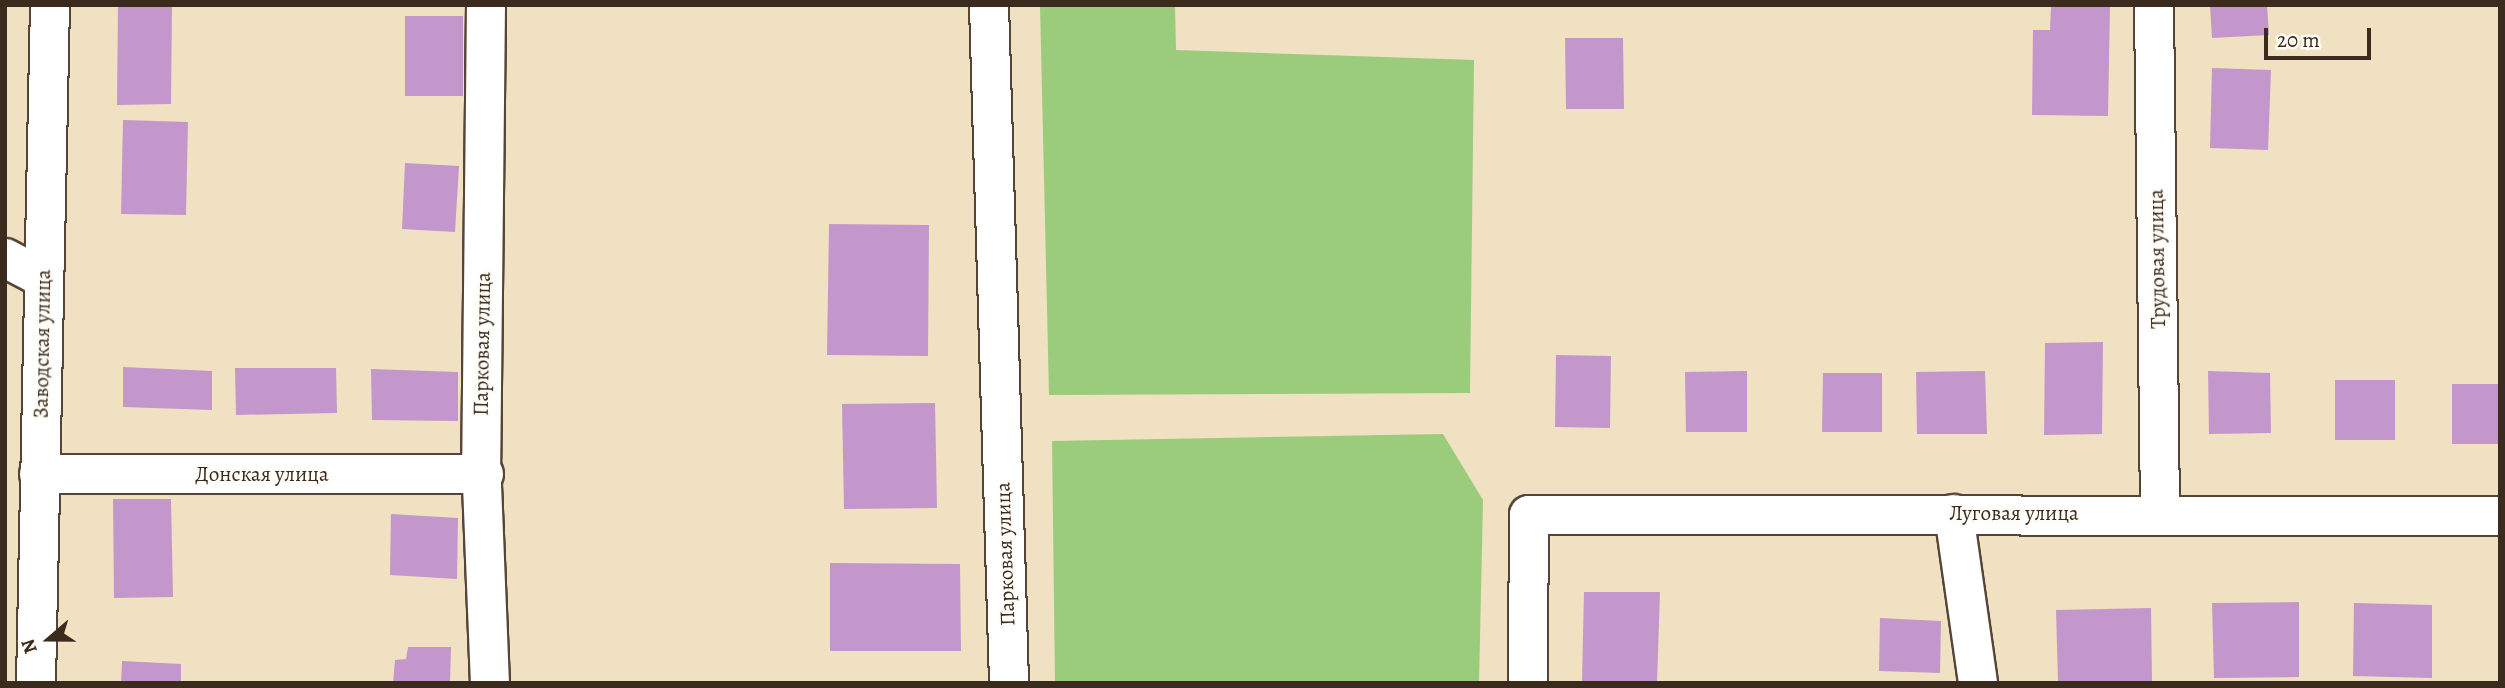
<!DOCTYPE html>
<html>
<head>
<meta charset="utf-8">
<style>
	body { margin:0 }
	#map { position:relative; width:2505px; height:688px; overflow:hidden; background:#f0e1c3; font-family:Alegreya,serif }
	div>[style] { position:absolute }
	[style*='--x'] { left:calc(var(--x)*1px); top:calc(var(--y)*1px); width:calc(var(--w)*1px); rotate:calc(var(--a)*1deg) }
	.green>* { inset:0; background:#9acc7b }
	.building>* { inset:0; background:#c397cb }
	.roads { filter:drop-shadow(2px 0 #564537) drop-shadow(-2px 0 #564537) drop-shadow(0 2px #564537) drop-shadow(0 -2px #564537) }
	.minor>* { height:38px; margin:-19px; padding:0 19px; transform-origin:19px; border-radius:19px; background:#fff }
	span { translate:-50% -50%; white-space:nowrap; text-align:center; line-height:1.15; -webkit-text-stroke:5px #fdfcf7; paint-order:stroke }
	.street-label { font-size:21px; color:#3b2a1e }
	.frame { position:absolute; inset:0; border:7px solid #3b2a1e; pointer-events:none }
	.north { position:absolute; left:14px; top:604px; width:70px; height:70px; -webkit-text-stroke:5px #fdfcf7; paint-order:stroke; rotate:250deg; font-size:19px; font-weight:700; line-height:28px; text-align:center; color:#3b2a1e }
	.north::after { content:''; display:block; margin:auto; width:24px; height:32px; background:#3b2a1e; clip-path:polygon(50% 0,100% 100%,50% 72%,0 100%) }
	.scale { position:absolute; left:2264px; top:28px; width:107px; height:32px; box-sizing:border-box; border:4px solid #3b2a1e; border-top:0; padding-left:9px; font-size:21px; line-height:24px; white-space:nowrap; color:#3b2a1e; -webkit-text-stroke:5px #fdfcf7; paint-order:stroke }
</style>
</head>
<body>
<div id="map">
	<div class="green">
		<div style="clip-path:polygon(1040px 5px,1175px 5px,1176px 50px,1474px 60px,1470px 393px,1049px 395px)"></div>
		<div style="clip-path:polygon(1443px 434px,1483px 500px,1479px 683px,1055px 683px,1052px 441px)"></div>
	</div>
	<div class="building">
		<div style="clip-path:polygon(118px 5px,172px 5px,171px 104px,117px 105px)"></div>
		<div style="clip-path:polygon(2051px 5px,2110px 5px,2108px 116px,2032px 115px,2033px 30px,2050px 30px)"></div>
		<div style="clip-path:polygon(2210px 5px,2267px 5px,2269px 35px,2212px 38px)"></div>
		<div style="clip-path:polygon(405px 16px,463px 16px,463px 96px,405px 96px)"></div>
		<div style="clip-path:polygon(1565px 38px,1623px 38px,1624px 109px,1566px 109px)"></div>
		<div style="clip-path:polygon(2212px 68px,2271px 70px,2268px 150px,2210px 148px)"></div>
		<div style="clip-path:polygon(123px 120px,188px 122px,186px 215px,121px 214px)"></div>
		<div style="clip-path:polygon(405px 163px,459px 166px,455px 232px,402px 229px)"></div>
		<div style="clip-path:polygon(829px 224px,929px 225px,928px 356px,827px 355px)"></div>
		<div style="clip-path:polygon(2103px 342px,2102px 434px,2044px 435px,2045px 343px)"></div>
		<div style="clip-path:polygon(1556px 355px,1611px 356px,1610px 428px,1555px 427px)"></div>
		<div style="clip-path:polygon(123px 367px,212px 371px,212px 410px,123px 407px)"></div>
		<div style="clip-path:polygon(235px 368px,336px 368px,337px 413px,236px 415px)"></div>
		<div style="clip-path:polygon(371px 369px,458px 372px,458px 421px,372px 420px)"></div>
		<div style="clip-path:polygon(1747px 371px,1747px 432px,1686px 432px,1685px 372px)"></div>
		<div style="clip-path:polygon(1985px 371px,1987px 434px,1917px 434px,1916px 372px)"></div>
		<div style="clip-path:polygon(2208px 371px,2270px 373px,2271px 433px,2209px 434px)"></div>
		<div style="clip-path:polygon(1823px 373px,1882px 373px,1882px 432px,1822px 432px)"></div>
		<div style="clip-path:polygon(2335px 380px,2395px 380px,2395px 440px,2335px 440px)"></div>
		<div style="clip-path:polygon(2452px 384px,2500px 384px,2500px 444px,2452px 444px)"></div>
		<div style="clip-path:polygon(935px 403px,937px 508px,844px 509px,842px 404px)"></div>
		<div style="clip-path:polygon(113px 499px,171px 499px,173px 597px,114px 598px)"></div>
		<div style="clip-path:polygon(391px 514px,458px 518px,457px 579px,390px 575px)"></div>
		<div style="clip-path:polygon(830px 563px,960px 564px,961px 651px,830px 651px)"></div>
		<div style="clip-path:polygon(1584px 592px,1660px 592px,1657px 683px,1582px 682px)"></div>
		<div style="clip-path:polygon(2299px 602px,2299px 677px,2214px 678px,2212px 603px)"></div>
		<div style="clip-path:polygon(2354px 603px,2432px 605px,2432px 678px,2353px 676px)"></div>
		<div style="clip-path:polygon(2151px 608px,2152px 683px,2058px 681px,2056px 610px)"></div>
		<div style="clip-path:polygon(1880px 618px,1941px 621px,1940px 673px,1879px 671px)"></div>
		<div style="clip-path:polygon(408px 647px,451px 647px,450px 683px,393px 683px,395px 660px,406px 659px)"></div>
		<div style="clip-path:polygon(122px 661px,181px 664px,181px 683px,121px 683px)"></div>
	</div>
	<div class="roads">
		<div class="minor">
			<div style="--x:486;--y:5;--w:455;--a:90.6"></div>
			<div style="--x:481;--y:460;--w:223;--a:87.7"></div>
			<div style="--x:989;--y:5;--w:678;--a:88.31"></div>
			<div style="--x:2154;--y:5;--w:508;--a:89.32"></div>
			<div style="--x:5;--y:258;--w:43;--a:27.8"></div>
			<div style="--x:39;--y:474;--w:445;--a:0"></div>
			<div style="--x:1954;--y:514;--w:171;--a:81.9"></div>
			<div style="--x:36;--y:683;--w:678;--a:-88.82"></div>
			<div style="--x:1528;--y:683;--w:168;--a:-89.7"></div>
			<div style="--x:1529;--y:515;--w:971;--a:0.06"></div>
		</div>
	</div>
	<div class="street-label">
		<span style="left:2157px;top:259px;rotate:-91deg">Трудовая улица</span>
		<span style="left:42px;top:344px;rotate:-89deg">Заводская улица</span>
		<span style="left:482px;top:344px;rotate:-89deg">Парковая улица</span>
		<span style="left:262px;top:474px">Донская улица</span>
		<span style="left:2014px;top:513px">Луговая улица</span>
		<span style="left:1005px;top:554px;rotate:-92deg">Парковая улица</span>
	</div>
	<div class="frame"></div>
	<div class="north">N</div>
	<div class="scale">20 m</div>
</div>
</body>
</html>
